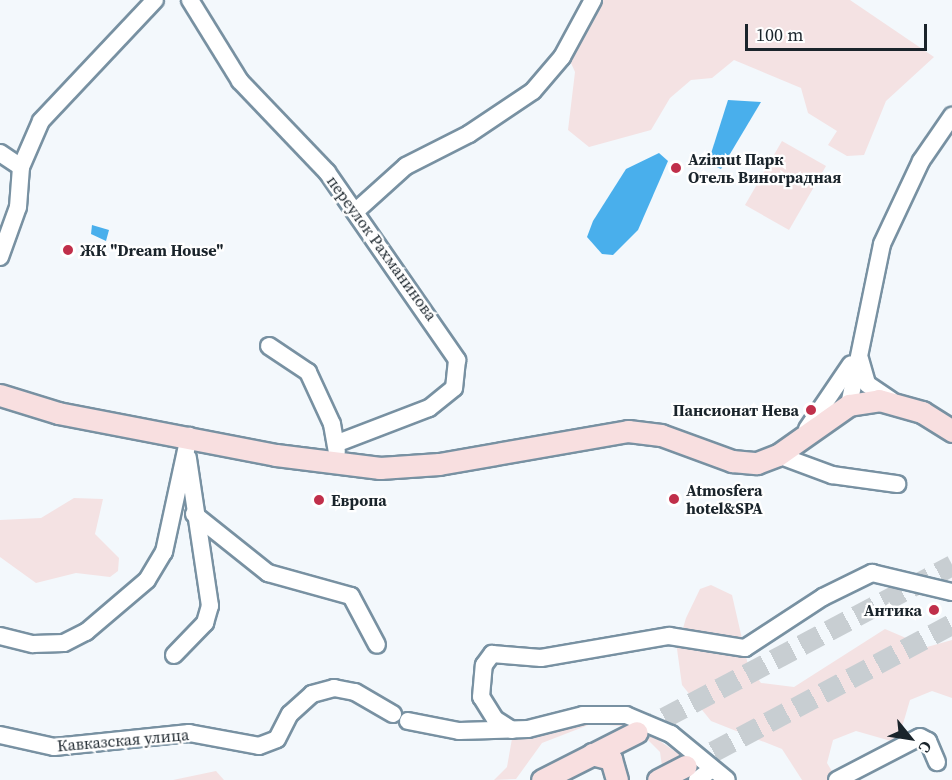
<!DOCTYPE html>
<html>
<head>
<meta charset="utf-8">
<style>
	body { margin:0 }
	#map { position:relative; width:952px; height:780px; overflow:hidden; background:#f3f8fc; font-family:"Source Serif 4",serif }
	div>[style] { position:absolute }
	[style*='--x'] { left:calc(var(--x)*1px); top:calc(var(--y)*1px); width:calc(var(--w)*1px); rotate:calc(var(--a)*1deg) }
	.green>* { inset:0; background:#f4e2e3 }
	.water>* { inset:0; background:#49afec }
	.major-tunnel>* { height:21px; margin-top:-10.5px; transform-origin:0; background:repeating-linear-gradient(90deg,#c8ced2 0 21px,transparent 0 31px) }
	.roads { filter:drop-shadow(2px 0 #7891a2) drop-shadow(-2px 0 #7891a2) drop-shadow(0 2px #7891a2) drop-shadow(0 -2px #7891a2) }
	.minor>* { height:16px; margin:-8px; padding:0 8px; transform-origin:8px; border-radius:8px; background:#fff }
	.major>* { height:21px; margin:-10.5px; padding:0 10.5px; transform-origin:10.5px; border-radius:10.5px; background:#f8dfe0 }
	.dots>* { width:16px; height:16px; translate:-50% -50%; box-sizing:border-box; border:3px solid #fff; border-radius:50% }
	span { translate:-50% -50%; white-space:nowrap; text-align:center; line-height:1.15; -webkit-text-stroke:4.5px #fff; paint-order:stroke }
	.poi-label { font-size:16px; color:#1a242b; font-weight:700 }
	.left { translate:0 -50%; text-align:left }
	.right { translate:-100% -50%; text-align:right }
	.street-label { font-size:16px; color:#1a242b }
	.north { position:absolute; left:880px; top:708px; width:60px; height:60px; -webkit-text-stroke:4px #fff; paint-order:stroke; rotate:120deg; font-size:16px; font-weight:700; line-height:24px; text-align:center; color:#1a242b }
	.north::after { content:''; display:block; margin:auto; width:21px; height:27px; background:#1a242b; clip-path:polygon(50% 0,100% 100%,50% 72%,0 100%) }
	.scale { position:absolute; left:745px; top:24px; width:182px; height:27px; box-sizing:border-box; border:3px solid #1a242b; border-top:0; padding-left:8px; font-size:18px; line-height:21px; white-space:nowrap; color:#1a242b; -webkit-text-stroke:4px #fff; paint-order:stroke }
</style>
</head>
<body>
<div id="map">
	<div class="green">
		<div style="clip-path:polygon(596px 0,850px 0,934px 57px,886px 101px,864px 155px,847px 156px,828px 145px,837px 131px,808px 113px,801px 88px,734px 60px,712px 78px,691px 80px,670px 98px,651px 130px,589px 147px,568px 130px,575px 72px,567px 54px)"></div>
		<div style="clip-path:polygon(782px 141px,826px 166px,789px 230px,745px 205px)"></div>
		<div style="clip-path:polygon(74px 498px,103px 499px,95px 534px,119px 558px,118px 571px,110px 577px,76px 573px,36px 583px,0 557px,0 520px,41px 518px)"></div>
		<div style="clip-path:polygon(711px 585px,732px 595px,748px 665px,761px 683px,794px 687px,885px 629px,927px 647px,952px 640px,952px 698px,932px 691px,910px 700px,900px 734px,891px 741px,856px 731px,833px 740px,827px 763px,833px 773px,854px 780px,802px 780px,782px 749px,711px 721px,682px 685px,677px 649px,686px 618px,700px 589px)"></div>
		<div style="clip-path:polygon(592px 721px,638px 726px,699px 768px,684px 780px,664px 780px,660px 752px,644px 736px,622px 726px,591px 724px,542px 743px,516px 779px,494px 780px,507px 767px,513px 733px)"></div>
		<div style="clip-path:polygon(216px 771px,224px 780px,173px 780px)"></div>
	</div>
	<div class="water">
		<div style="clip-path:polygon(728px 100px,761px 102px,721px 169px,708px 163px)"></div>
		<div style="clip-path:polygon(659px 153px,668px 161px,638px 230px,613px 255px,602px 254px,587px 237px,593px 221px,626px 169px)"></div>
		<div style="clip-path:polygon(92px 225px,109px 230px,106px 241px,91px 234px)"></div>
	</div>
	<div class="major-tunnel">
		<div style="--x:637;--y:732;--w:357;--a:-27.9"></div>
		<div style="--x:686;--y:766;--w:302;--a:-28.1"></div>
	</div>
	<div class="roads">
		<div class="minor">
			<div style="--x:190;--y:0;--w:95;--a:58.3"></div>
			<div style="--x:240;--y:81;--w:126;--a:46.3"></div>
			<div style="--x:327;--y:172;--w:229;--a:55.3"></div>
			<div style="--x:457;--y:360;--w:28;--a:96"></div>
			<div style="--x:454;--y:388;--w:32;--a:141"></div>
			<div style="--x:429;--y:408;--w:97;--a:159"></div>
			<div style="--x:0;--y:153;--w:25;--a:34"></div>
			<div style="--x:356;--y:211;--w:67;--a:-42"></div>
			<div style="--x:406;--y:166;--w:71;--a:-26.9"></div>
			<div style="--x:469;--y:134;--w:77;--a:-33.9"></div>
			<div style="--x:533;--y:91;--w:45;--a:-49.5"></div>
			<div style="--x:562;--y:57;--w:65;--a:-61.5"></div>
			<div style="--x:0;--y:257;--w:53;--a:-70.2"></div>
			<div style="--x:18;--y:207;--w:40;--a:-85.7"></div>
			<div style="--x:21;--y:167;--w:50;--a:-66.5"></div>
			<div style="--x:41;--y:121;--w:166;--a:-46.7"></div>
			<div style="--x:269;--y:346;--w:47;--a:33.7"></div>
			<div style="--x:308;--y:372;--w:57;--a:65.2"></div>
			<div style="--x:332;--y:424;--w:28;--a:80"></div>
			<div style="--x:860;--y:359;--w:26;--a:74"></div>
			<div style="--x:867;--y:384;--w:29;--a:34"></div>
			<div style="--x:849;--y:405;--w:164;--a:-78.4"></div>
			<div style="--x:882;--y:244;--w:92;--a:-64.8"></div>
			<div style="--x:921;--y:161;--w:55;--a:-55.4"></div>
			<div style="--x:807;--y:429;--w:78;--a:-55.9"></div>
			<div style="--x:778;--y:455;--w:58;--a:20.3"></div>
			<div style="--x:832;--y:475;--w:66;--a:7.9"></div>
			<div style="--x:194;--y:514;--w:95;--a:38.6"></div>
			<div style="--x:268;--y:573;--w:86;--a:15.5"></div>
			<div style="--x:351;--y:596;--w:55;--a:62"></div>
			<div style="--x:0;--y:636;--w:34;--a:14"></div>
			<div style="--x:33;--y:644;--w:31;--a:-2"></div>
			<div style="--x:64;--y:643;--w:25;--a:-27"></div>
			<div style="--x:86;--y:632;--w:80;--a:-40.4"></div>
			<div style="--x:147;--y:580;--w:33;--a:-59"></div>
			<div style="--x:164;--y:552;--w:119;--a:-77.8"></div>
			<div style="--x:174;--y:655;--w:45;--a:-45.9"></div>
			<div style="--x:205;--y:623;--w:18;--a:-74"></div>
			<div style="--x:210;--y:606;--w:150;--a:-98.5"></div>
			<div style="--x:408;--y:721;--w:52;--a:11.1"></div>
			<div style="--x:459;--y:731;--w:69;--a:-1.7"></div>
			<div style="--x:528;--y:729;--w:57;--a:-14.3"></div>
			<div style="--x:583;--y:715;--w:43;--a:0"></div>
			<div style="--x:626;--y:715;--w:49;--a:22.9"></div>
			<div style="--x:671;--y:734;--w:72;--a:39.4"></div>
			<div style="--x:512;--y:730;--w:20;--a:-147"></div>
			<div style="--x:495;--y:719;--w:26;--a:-122"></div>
			<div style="--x:481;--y:697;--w:32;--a:-85"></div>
			<div style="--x:484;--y:665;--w:14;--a:-54"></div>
			<div style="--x:492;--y:654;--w:49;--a:4.7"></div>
			<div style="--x:541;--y:658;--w:130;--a:-9.8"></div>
			<div style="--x:669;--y:636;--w:77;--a:9"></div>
			<div style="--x:745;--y:648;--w:93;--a:-33.2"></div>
			<div style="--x:823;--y:597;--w:55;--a:-26.1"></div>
			<div style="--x:872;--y:573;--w:82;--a:13.4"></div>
			<div style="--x:0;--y:735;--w:55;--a:12.5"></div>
			<div style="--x:54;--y:747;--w:136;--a:-5.9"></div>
			<div style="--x:189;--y:733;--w:71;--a:10.5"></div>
			<div style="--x:259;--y:746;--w:19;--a:-21"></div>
			<div style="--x:277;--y:739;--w:28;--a:-63"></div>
			<div style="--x:290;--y:714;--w:30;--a:-42"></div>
			<div style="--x:312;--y:694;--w:23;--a:-15"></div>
			<div style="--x:334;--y:688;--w:21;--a:11"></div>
			<div style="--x:355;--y:692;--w:44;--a:30.1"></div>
			<div style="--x:697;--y:780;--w:17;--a:-36"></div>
			<div style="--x:837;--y:780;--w:93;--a:-27.4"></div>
			<div style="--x:920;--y:737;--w:9;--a:27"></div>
			<div style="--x:928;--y:741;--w:23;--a:67"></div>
		</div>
		<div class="major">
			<div style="--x:0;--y:395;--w:61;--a:17.2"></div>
			<div style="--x:58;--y:413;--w:222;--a:10.9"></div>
			<div style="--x:276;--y:455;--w:105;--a:7.1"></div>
			<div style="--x:380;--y:468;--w:59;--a:-3.9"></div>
			<div style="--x:439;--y:464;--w:192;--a:-9.9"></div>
			<div style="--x:628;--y:431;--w:33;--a:7"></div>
			<div style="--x:661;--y:435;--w:76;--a:20.1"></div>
			<div style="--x:732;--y:461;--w:25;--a:5"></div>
			<div style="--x:757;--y:463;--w:22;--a:-21"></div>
			<div style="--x:778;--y:455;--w:87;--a:-35.2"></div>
			<div style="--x:849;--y:405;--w:30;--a:-9"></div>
			<div style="--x:879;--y:400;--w:45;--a:15.6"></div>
			<div style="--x:922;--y:412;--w:36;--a:32"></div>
			<div style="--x:592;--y:754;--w:20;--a:15"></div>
			<div style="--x:611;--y:759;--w:22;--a:74"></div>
			<div style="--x:542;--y:780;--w:106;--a:-26.8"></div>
			<div style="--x:658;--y:780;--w:31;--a:-27"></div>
		</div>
	</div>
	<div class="dots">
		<div style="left:676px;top:168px;background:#c02f4a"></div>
		<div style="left:68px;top:250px;background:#c02f4a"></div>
		<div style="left:811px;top:410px;background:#c02f4a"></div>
		<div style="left:674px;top:499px;background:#c02f4a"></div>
		<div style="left:319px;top:500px;background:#c02f4a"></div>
		<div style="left:934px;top:610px;background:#c02f4a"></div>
	</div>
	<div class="poi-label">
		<span class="left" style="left:688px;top:168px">Azimut Парк<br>Отель Виноградная</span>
		<span class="left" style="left:80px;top:250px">ЖК "Dream House"</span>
		<span class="right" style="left:799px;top:410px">Пансионат Нева</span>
		<span class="left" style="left:686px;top:499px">Atmosfera<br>hotel&amp;SPA</span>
		<span class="left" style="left:331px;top:500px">Европа</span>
		<span class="right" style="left:922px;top:610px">Антика</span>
	</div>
	<div class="street-label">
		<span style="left:382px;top:248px;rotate:54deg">переулок Рахманинова</span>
		<span style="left:123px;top:740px;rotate:-5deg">Кавказская улица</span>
	</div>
	<div class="north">С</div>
	<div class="scale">100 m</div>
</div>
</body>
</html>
